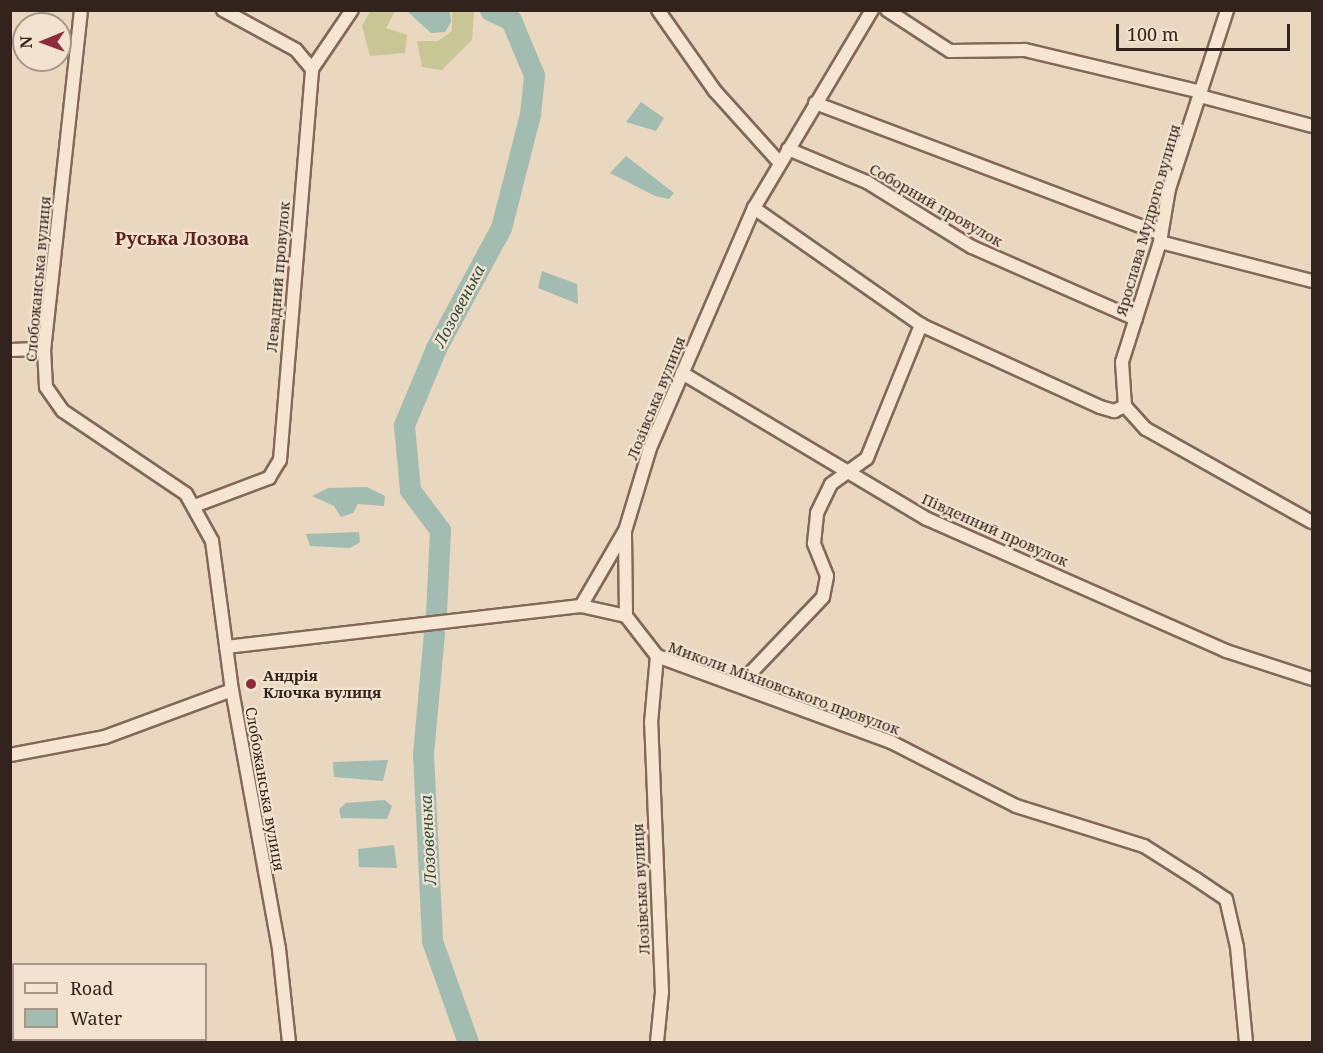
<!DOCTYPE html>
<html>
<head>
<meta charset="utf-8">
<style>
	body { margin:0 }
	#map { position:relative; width:1323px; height:1053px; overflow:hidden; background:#ead7bf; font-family:"Noto Serif",serif }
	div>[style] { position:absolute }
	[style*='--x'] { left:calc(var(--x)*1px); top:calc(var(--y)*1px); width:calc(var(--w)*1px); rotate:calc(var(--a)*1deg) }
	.green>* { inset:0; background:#c7c694 }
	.water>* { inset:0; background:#a2bcb1 }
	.river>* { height:21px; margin:-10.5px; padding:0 10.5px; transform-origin:10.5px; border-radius:10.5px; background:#a2bcb1 }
	.roads { filter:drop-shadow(2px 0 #826859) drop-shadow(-2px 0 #826859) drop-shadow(0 2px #826859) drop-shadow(0 -2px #826859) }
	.street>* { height:12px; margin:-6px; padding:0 6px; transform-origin:6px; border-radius:6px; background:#f6e6d1 }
	.dots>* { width:16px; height:16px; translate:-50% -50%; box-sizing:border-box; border:3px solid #f2e2ce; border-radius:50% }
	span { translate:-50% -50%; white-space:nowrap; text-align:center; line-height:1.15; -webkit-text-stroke:4.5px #f2e2ce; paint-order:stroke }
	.street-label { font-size:15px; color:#32241c }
	.poi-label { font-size:15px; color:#32241c; font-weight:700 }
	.left { translate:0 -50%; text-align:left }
	.water-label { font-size:16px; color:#2c5149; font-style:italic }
	.quarter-label { font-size:18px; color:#5c221f; font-weight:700 }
	.frame { position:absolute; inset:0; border:12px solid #32241c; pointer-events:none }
	.legend { position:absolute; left:12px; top:963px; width:195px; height:78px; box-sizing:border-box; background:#f2e2ce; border:2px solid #a59687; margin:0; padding:8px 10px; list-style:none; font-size:18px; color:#32241c }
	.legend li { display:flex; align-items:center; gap:12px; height:30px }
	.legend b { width:30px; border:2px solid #a59687 }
	.north { position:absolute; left:12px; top:12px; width:60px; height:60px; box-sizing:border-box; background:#f2e2ce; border:2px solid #a59687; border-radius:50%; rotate:269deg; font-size:16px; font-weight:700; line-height:24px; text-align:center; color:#32241c }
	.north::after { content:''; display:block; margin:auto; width:21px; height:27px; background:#8d2d3c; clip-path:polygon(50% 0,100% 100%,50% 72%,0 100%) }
	.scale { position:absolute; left:1116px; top:24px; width:174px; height:27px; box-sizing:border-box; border:3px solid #32241c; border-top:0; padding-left:8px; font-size:18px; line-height:21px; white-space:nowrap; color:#32241c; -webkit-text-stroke:4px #f2e2ce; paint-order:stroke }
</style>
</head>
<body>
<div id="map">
	<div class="green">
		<div style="clip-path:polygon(370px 11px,395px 11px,386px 28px,407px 35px,405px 53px,370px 56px,362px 26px)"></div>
		<div style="clip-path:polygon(452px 11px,474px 11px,472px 40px,442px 70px,422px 67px,417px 41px,438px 41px,452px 31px)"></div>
	</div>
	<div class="water">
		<div style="clip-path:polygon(407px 11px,450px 11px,451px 22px,445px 32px,431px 33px)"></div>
		<div style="clip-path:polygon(641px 102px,664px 118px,656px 131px,626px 122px)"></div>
		<div style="clip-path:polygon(626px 156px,674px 193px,669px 199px,655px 196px,610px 173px)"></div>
		<div style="clip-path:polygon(542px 271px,577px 284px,578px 304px,538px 288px)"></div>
		<div style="clip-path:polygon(367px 487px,385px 496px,384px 506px,358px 504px,353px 513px,341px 517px,334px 506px,312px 496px,328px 488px)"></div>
		<div style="clip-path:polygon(359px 532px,360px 542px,350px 548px,310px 546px,306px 534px)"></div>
		<div style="clip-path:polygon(388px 760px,383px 781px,334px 777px,333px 762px)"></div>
		<div style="clip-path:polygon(385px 800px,392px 806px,387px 819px,341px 818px,339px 809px,346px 803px)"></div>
		<div style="clip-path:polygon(394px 845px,397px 868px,359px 867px,358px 849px)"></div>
	</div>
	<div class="river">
		<div style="--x:436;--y:613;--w:83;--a:-87.2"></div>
		<div style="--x:440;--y:530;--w:50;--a:-126.9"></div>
		<div style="--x:410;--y:490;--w:65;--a:-95.3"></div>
		<div style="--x:404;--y:425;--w:83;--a:-67.4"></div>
		<div style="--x:436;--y:348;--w:136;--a:-61.6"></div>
		<div style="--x:501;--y:228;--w:118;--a:-75.7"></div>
		<div style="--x:530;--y:114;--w:39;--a:-84"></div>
		<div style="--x:534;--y:75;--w:60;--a:-112.7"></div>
		<div style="--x:511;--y:20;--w:23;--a:-155"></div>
		<div style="--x:434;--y:633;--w:121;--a:95.2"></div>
		<div style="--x:423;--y:754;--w:187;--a:87.2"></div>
		<div style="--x:432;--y:941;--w:107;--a:70.4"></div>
	</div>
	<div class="roads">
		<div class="street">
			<div style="--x:81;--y:10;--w:341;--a:96.2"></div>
			<div style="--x:44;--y:349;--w:38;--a:87"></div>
			<div style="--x:46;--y:387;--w:29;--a:55"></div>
			<div style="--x:63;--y:411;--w:148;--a:34"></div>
			<div style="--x:186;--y:494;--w:54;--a:61"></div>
			<div style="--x:212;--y:541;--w:150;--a:82.4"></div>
			<div style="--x:232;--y:690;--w:263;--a:79.7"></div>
			<div style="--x:279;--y:949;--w:94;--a:83.9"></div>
			<div style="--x:223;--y:10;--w:83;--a:28.7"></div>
			<div style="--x:296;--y:50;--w:25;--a:50"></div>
			<div style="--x:658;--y:10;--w:99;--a:54.9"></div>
			<div style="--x:715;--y:91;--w:94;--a:48"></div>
			<div style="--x:887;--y:10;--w:75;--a:33.1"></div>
			<div style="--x:950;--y:51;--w:75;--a:-0.8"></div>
			<div style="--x:1025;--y:50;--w:181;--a:13.4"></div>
			<div style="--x:1200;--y:96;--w:116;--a:15"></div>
			<div style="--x:815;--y:103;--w:370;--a:20.7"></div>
			<div style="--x:788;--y:149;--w:86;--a:22.7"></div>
			<div style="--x:867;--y:182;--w:123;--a:31.8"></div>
			<div style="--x:972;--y:247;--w:179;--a:23.7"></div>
			<div style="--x:754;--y:208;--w:204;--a:35"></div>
			<div style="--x:921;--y:325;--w:197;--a:24.6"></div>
			<div style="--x:1100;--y:407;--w:15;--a:16"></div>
			<div style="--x:1114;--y:411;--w:12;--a:-24"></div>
			<div style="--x:1160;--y:242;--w:157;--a:14.4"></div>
			<div style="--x:10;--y:350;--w:34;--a:-2"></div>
			<div style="--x:682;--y:373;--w:285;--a:30.8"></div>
			<div style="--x:927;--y:519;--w:327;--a:23.8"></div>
			<div style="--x:1226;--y:651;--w:90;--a:18"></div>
			<div style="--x:1125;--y:406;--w:44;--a:-93.9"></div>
			<div style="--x:1122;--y:362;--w:126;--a:-72.4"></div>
			<div style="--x:1160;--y:242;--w:54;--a:-80.4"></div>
			<div style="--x:1169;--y:189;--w:188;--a:-72"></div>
			<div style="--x:1125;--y:406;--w:31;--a:48"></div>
			<div style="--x:1146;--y:429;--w:190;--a:29.3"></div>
			<div style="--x:197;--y:505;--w:77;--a:-20.6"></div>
			<div style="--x:269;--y:478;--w:21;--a:-59"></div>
			<div style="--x:280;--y:460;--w:392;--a:-85.3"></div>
			<div style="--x:312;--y:69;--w:71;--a:-55.9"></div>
			<div style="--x:581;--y:606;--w:86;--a:-59.8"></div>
			<div style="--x:226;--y:647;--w:357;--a:-6.6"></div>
			<div style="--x:581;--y:606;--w:46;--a:12.5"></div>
			<div style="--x:657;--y:656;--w:249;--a:20.2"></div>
			<div style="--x:891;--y:742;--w:140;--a:27.1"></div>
			<div style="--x:1016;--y:806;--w:134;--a:17.4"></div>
			<div style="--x:1144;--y:846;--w:62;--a:32.4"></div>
			<div style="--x:1196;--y:879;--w:36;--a:34"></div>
			<div style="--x:1226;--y:899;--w:49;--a:77.1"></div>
			<div style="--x:1237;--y:947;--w:95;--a:84.6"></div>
			<div style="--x:740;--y:684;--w:120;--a:-46.3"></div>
			<div style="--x:823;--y:597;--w:21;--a:-79"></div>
			<div style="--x:827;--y:576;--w:35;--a:-112"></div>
			<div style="--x:814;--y:543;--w:30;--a:-84"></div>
			<div style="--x:817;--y:513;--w:32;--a:-64"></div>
			<div style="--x:831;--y:484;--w:44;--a:-35.8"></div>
			<div style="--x:867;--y:458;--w:144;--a:-67.9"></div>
			<div style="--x:10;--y:755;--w:97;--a:-10.7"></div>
			<div style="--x:105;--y:737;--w:135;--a:-20.3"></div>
			<div style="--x:657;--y:1042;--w:50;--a:-84.3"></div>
			<div style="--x:662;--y:992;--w:269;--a:-92.3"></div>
			<div style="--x:651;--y:723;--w:67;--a:-84.9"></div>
			<div style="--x:657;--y:656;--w:51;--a:-127.8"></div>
			<div style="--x:626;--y:616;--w:85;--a:-90.7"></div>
			<div style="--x:625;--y:531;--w:87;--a:-73.2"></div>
			<div style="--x:650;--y:448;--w:262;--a:-66.6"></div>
			<div style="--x:754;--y:208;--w:230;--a:-59.2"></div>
		</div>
	</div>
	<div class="dots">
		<div style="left:251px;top:684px;background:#8d2d3c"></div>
	</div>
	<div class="street-label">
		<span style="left:936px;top:205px;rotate:30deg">Соборний провулок</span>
		<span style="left:1148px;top:220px;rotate:-74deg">Ярослава Мудрого вулиця</span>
		<span style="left:278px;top:277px;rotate:-85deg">Левадний провулок</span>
		<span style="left:38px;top:279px;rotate:-85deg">Слобожанська вулиця</span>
		<span style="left:656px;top:398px;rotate:-68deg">Лозівська вулиця</span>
		<span style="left:995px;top:530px;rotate:24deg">Південний провулок</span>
		<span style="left:784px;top:688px;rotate:20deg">Миколи Міхновського провулок</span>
		<span style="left:265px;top:789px;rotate:80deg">Слобожанська вулиця</span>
		<span style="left:641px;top:889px;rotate:-93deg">Лозівська вулиця</span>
	</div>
	<div class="poi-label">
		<span class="left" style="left:263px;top:684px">Андрія<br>Клочка вулиця</span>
	</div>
	<div class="water-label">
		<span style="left:459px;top:306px;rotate:-62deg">Лозовенька</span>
		<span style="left:428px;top:840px;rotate:-93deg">Лозовенька</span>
	</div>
	<div class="quarter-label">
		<span style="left:182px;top:238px">Руська Лозова</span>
	</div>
	<div class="frame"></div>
	<ul class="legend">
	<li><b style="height:8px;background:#f6e6d1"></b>Road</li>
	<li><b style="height:16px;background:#a2bcb1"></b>Water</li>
	</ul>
	<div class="north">N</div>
	<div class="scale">100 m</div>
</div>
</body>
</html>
